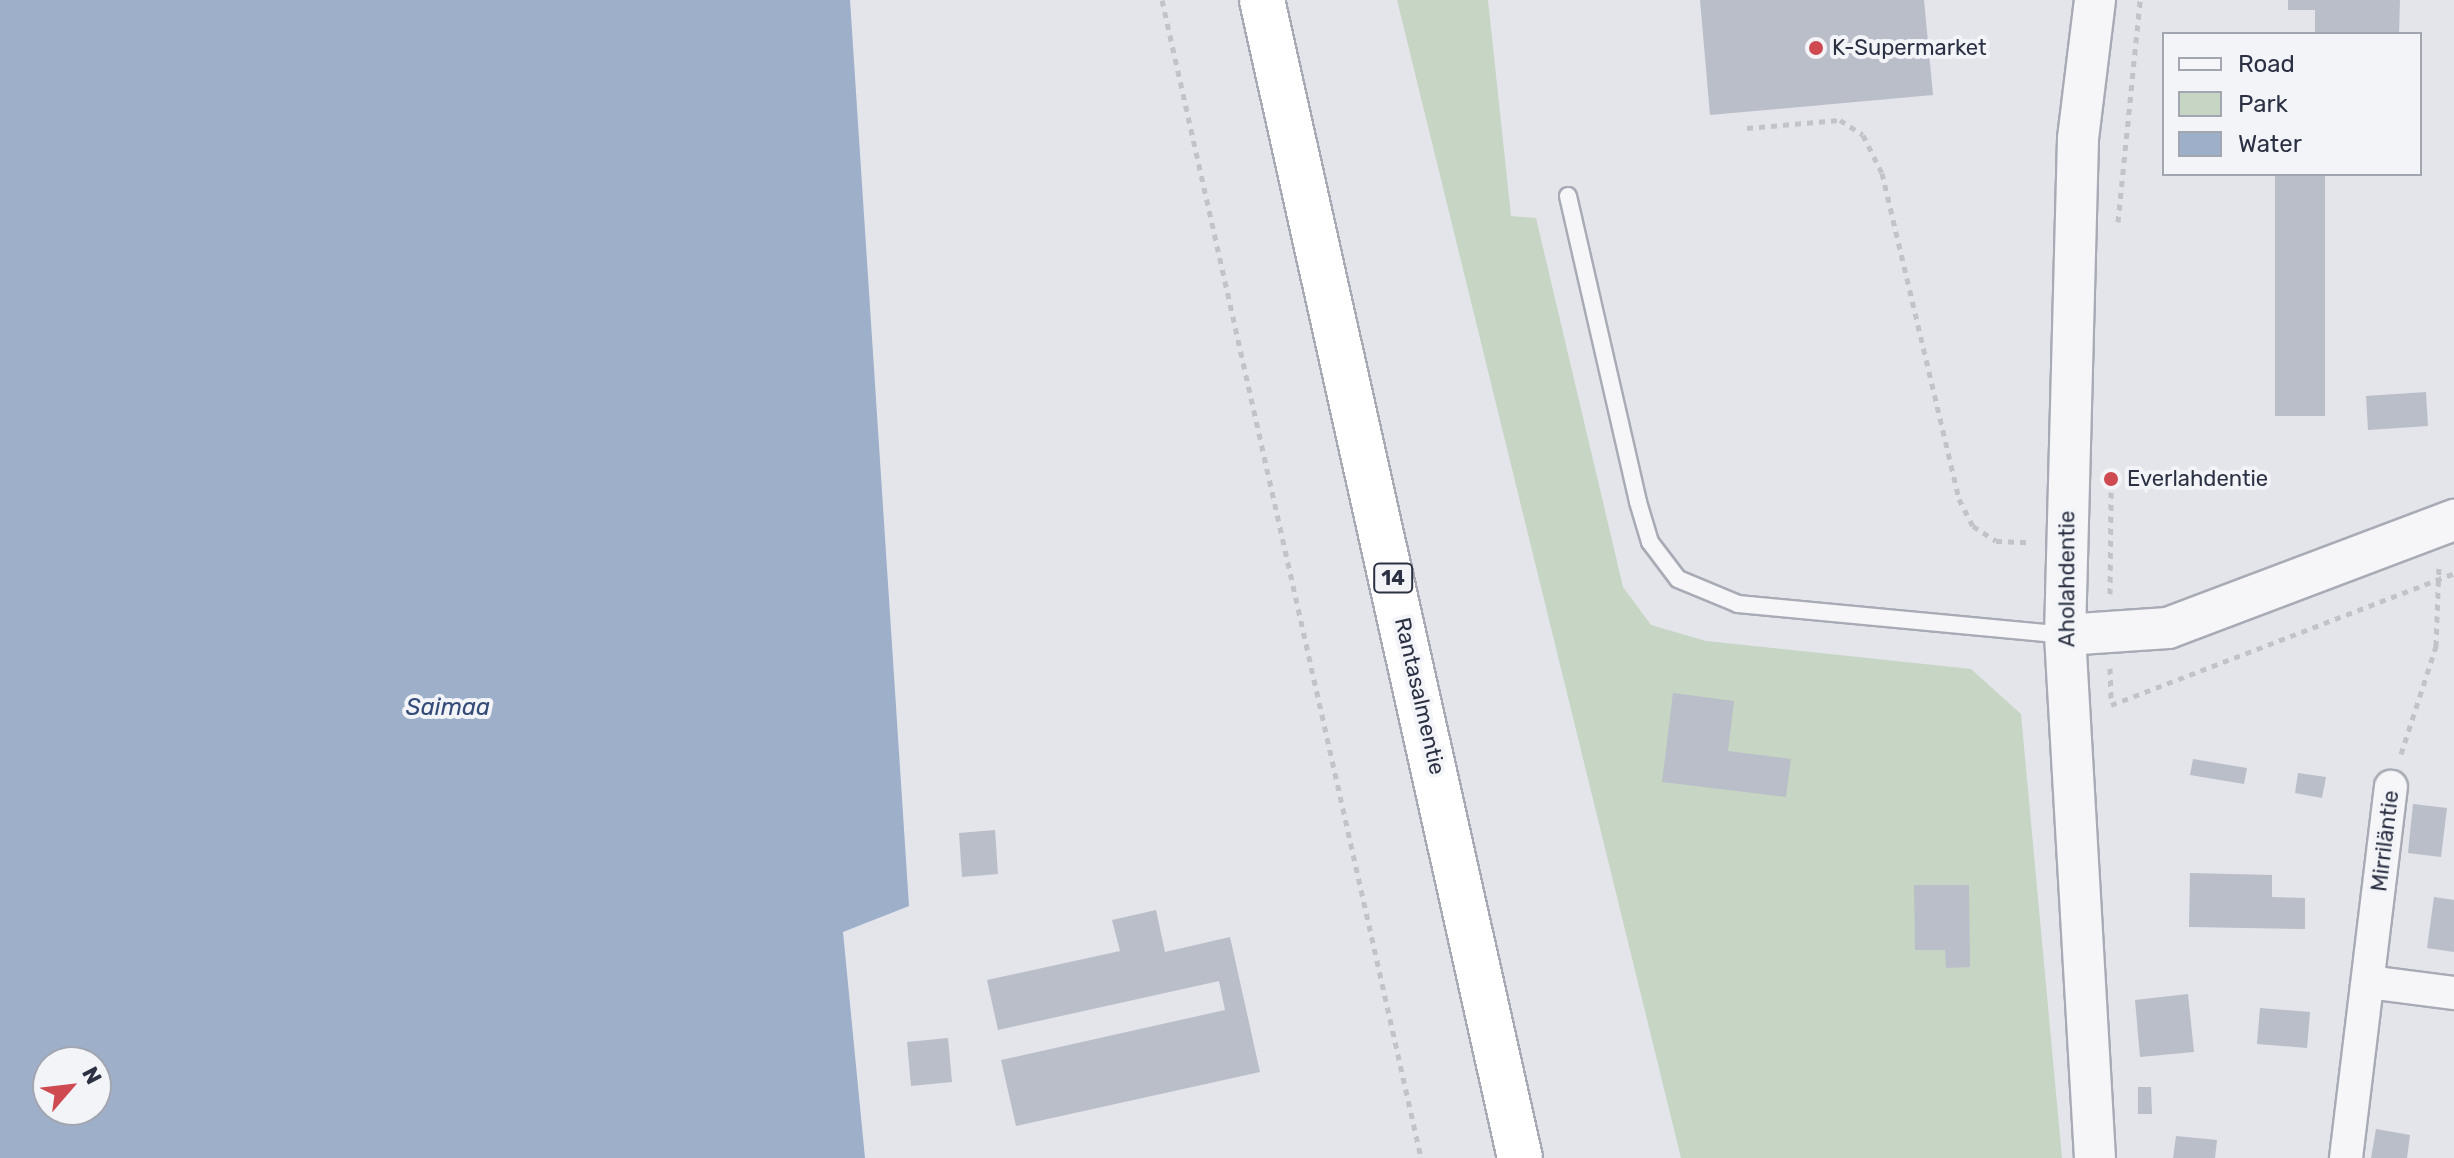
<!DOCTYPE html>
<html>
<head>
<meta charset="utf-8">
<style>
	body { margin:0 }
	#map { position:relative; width:2454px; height:1158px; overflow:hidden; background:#e3e5eb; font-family:Rubik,sans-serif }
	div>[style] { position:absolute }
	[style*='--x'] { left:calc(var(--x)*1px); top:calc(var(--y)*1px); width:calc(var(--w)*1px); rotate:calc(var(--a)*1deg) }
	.green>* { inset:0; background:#c6d5c4 }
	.water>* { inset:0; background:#9eafca }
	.building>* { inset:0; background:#babec8 }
	.path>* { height:5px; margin-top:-2.5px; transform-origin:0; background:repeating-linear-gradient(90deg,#c1c3ca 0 6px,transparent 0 12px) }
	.roads { filter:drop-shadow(2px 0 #a8abb5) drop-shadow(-2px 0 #a8abb5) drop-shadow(0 2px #a8abb5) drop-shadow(0 -2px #a8abb5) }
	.service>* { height:16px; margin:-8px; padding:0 8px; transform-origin:8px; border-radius:8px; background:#f6f6f9 }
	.minor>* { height:32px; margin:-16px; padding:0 16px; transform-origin:16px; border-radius:16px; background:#f6f6f9 }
	.tertiary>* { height:40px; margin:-20px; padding:0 20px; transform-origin:20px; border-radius:20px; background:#f6f6f9 }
	.trunk>* { height:44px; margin:-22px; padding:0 22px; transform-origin:22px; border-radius:22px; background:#fff }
	.dots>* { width:22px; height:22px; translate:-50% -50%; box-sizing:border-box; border:4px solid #f2f4f8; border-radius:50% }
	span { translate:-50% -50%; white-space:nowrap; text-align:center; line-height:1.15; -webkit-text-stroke:8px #f2f4f8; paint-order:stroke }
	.shield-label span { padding:2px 6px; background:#f2f4f8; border:2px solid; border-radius:6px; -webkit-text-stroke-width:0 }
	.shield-label { font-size:20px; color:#2b3143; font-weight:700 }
	.poi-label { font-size:22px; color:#2b3143 }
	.left { translate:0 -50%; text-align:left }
	.street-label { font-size:22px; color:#2b3143 }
	.water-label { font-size:24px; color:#354b77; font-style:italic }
	.legend { position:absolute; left:2162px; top:32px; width:260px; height:144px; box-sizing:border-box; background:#f2f4f8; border:2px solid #a2a6b0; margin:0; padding:10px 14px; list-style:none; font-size:24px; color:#2b3143 }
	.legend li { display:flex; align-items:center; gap:16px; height:40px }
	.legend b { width:40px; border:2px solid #a2a6b0 }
	.north { position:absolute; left:32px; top:1046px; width:80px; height:80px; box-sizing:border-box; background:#f2f4f8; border:2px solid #a2a6b0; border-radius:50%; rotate:62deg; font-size:22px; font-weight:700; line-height:32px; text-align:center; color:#2b3143 }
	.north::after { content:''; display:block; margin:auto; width:28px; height:36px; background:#ce4a50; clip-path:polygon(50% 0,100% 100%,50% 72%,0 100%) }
</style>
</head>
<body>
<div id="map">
	<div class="green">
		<div style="clip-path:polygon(1397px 0,1488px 0,1511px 216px,1536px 218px,1623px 587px,1651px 625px,1706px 641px,1971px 669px,2021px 714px,2062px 1158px,1681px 1158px)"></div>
	</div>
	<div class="water">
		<div style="clip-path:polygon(evenodd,0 0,850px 0,909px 906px,843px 932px,865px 1158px,0 1158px,0 0,48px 1062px,96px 1062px,96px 1110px,48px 1110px,48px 1062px)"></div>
	</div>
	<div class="building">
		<div style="clip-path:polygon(1700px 0,1924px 0,1933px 95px,1710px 115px)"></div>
		<div style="clip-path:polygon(2288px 0,2400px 0,2399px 34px,2315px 34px,2315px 10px,2288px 10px)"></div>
		<div style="clip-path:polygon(2275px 174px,2325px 174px,2325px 416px,2275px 416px)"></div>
		<div style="clip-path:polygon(2426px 392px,2428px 426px,2368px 430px,2366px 396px)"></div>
		<div style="clip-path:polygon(1673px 693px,1734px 701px,1728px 751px,1791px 759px,1786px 797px,1662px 782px)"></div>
		<div style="clip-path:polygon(2193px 759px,2247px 768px,2244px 784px,2190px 775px)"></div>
		<div style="clip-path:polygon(2298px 773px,2326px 777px,2322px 798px,2295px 793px)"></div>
		<div style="clip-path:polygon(2413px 804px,2447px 808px,2441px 857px,2408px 853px)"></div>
		<div style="clip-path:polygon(995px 830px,998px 874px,962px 877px,959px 833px)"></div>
		<div style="clip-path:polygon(2190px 873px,2272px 875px,2272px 897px,2305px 898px,2305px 929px,2189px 927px)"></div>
		<div style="clip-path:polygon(1914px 885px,1969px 885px,1970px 967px,1946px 968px,1945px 950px,1915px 950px)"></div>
		<div style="clip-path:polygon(2434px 897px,2454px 900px,2454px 952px,2427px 948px)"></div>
		<div style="clip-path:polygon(1156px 910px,1165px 952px,1230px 937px,1260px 1072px,1016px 1126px,1001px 1060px,1225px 1010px,1219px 981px,998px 1030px,987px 980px,1120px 951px,1112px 920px)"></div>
		<div style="clip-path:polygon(2188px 994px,2194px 1052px,2140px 1057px,2135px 1000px)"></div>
		<div style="clip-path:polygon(2260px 1008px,2310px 1012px,2307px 1048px,2257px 1044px)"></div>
		<div style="clip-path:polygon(948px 1038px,952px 1082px,911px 1086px,907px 1042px)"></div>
		<div style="clip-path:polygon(2138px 1087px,2151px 1087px,2152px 1114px,2138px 1114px)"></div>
		<div style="clip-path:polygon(2376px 1129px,2410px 1135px,2407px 1158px,2371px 1158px)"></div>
		<div style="clip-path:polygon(2176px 1136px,2217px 1140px,2215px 1158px,2173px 1158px)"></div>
	</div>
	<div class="path">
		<div style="--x:1162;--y:0;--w:1187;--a:77.39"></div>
		<div style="--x:1747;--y:128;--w:93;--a:-4.9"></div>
		<div style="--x:1840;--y:120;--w:27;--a:33"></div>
		<div style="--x:1863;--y:135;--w:42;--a:63.4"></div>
		<div style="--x:1882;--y:173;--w:335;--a:76.7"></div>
		<div style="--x:1959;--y:499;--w:30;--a:63"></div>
		<div style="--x:1973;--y:526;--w:27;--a:33"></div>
		<div style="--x:1996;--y:541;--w:34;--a:2"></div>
		<div style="--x:2118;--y:222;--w:223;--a:-84.3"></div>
		<div style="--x:2110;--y:594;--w:102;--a:-89.4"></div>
		<div style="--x:2110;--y:668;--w:34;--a:88"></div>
		<div style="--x:2111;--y:705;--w:368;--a:-21"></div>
		<div style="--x:2401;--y:754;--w:114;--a:-72"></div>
		<div style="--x:2436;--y:646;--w:80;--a:-87.9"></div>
	</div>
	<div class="roads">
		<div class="service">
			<div style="--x:1568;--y:196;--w:314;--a:77.1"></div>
			<div style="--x:1638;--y:502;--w:42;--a:73.3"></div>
			<div style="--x:1650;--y:542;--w:46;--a:52.9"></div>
			<div style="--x:1678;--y:579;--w:65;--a:22.6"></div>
			<div style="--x:1738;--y:604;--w:327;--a:5.4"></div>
		</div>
		<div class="minor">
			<div style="--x:2368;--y:982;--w:87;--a:7.3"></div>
			<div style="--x:2346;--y:1158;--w:374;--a:-83.1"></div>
		</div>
		<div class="tertiary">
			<div style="--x:2095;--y:0;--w:140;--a:97"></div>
			<div style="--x:2078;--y:139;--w:496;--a:91.5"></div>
			<div style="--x:2065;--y:635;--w:524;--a:86.72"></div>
			<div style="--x:2065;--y:635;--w:103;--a:-3.9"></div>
			<div style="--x:2168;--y:628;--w:306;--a:-20.7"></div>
		</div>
		<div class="trunk">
			<div style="--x:1262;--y:0;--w:1186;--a:77.44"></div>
		</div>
	</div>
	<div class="dots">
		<div style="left:1816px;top:48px;background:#ce4a50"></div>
		<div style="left:2111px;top:479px;background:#ce4a50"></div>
	</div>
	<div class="shield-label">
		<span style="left:1393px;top:578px">14</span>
	</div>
	<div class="poi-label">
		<span class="left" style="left:1832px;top:48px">K-Supermarket</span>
		<span class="left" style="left:2127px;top:479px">Everlahdentie</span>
	</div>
	<div class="street-label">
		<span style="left:2067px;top:579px;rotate:-90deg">Aholahdentie</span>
		<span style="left:1420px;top:696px;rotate:77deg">Rantasalmentie</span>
		<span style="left:2385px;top:841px;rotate:-83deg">Mirriläntie</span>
	</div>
	<div class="water-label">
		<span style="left:448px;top:708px">Saimaa</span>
	</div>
	<ul class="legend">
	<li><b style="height:10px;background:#f6f6f9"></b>Road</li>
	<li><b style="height:22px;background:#c6d5c4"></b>Park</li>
	<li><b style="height:22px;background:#9eafca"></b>Water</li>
	</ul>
	<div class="north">N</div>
</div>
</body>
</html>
